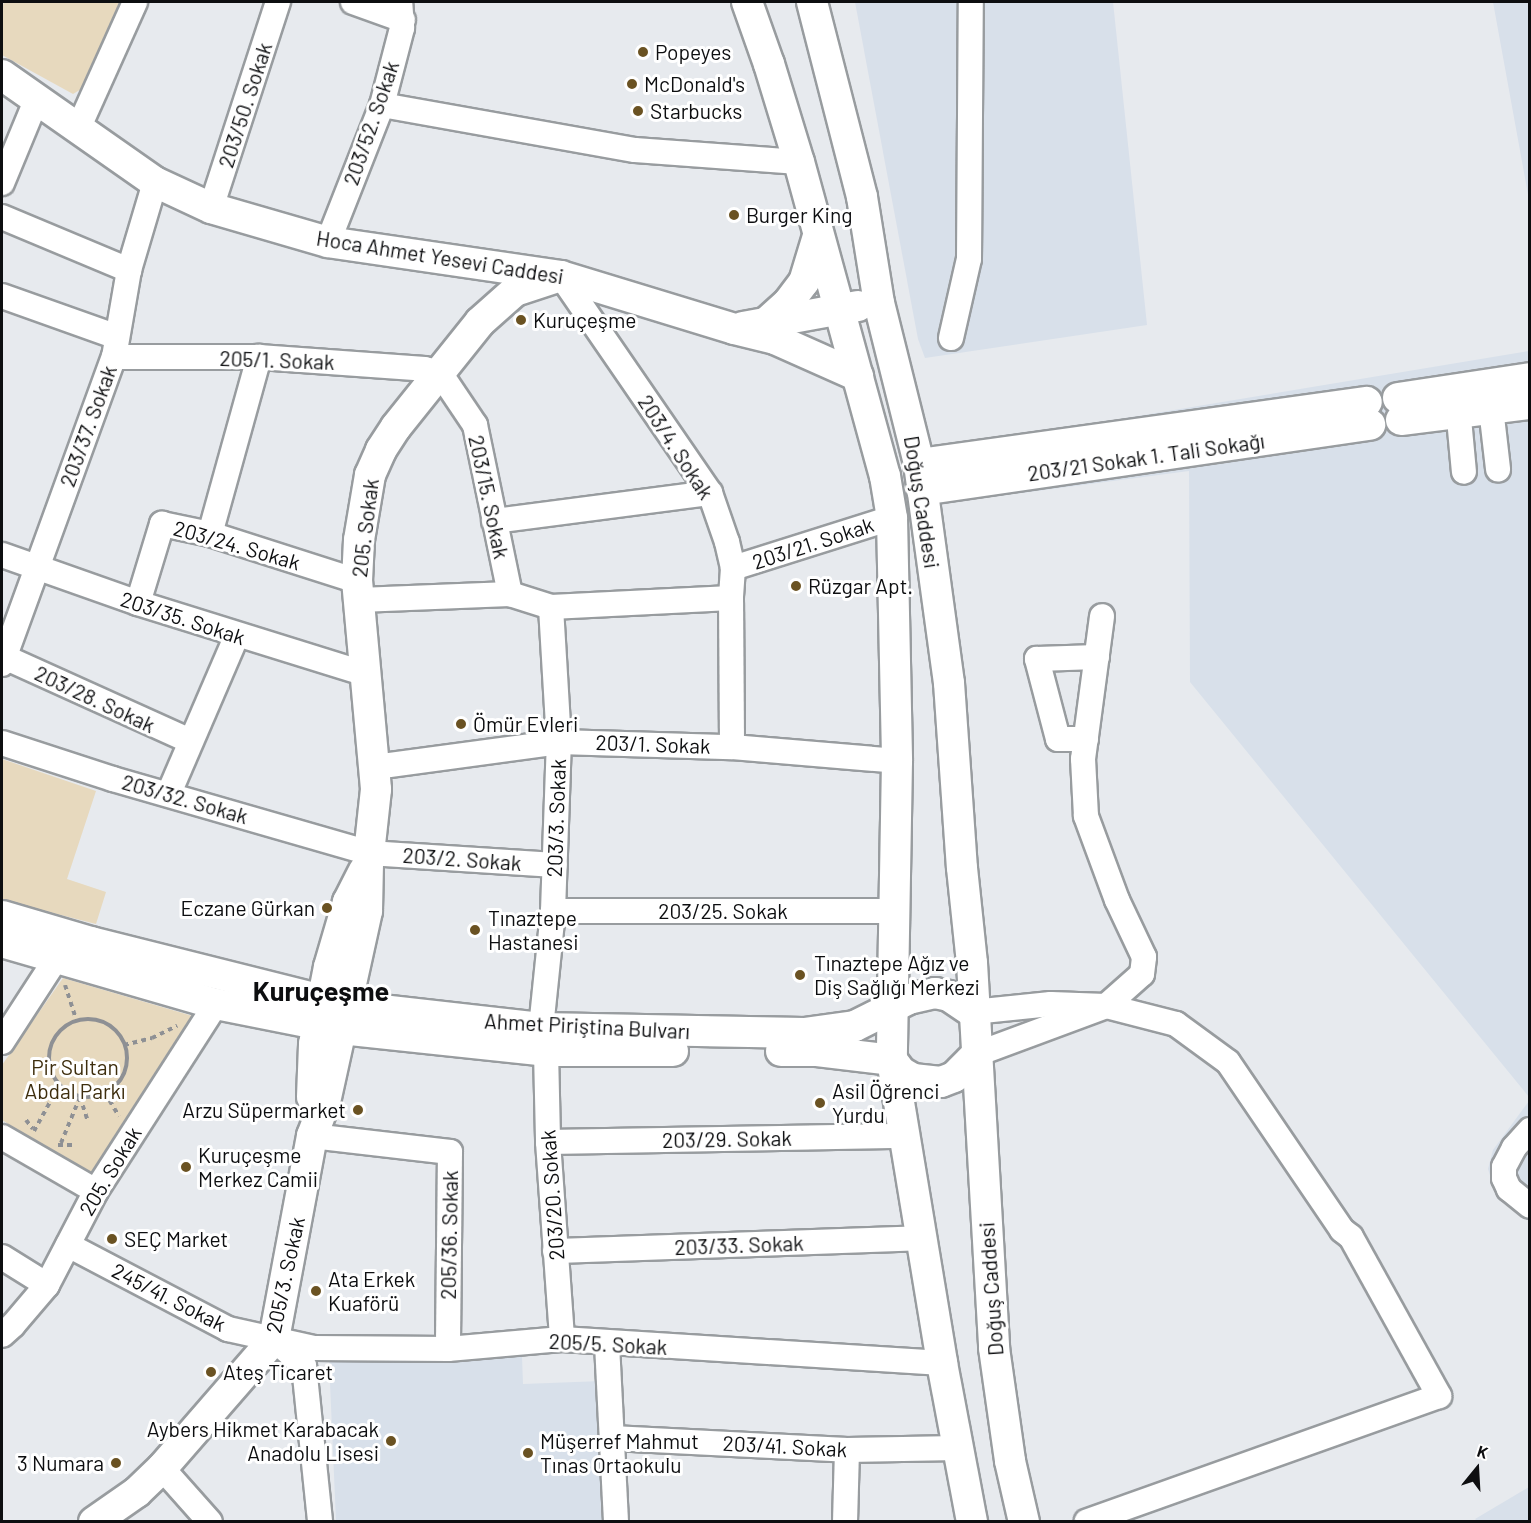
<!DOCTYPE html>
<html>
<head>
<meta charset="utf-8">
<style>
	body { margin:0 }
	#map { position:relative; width:1531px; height:1523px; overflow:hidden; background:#e7eaee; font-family:Barlow,sans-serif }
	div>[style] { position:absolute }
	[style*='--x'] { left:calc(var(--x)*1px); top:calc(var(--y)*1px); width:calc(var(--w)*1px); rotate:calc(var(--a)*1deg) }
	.built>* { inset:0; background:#d8e0ea }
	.green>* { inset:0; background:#e7d9be }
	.path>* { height:4px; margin-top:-2px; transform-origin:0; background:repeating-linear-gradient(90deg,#8e9094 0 4.5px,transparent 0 9px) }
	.path>.ring { margin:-2px; padding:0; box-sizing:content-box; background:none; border:4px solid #8e9094; border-radius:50% }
	.roads { filter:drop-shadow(2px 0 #989c9f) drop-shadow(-2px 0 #989c9f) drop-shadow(0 2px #989c9f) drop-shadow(0 -2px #989c9f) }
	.minor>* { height:24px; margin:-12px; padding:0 12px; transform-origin:12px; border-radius:12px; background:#fff }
	.major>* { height:30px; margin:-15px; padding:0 15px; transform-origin:15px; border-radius:15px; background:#fff }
	.dots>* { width:16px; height:16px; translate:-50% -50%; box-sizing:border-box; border:3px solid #fff; border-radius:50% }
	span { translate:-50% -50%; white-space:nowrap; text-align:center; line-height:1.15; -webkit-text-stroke:6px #fff; paint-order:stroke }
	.poi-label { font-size:21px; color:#0d0e10 }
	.left { translate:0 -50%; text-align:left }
	.right { translate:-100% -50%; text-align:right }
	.street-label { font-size:21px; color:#0d0e10 }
	.park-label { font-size:21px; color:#3e2e0e }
	.district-label { font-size:27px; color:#0d0e10; font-weight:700 }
	.frame { position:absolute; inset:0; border:3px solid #0d0e10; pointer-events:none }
	.north { position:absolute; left:1447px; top:1439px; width:60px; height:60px; -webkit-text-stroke:4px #fff; paint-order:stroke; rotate:18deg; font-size:16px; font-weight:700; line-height:24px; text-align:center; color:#0d0e10 }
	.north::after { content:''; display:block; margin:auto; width:21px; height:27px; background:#0d0e10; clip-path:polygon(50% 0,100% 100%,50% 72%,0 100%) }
</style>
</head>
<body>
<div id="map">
	<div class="built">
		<div style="clip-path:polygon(855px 2px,1113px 2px,1147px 325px,925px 358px,918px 339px)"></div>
		<div style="clip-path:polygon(1493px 2px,1529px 2px,1529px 200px)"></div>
		<div style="clip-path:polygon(1529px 351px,1529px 1097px,1190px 682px,1189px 471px,975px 499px,964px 445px)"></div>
		<div style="clip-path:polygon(1529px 1101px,1529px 1220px,1494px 1188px,1488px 1169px,1493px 1150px)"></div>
		<div style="clip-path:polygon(522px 1357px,523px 1384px,602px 1381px,610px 1521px,336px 1521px,329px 1360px)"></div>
		<div style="clip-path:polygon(1529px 1487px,1529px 1521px,1477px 1521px,1475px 1519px)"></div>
	</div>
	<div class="green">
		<div style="clip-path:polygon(4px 2px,126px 2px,88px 85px,73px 94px,2px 55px,2px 8px)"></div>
		<div style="clip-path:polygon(2px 759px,96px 791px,67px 879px,106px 892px,96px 924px,2px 900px)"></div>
		<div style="clip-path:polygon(63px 978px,196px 1017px,91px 1177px,2px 1120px,2px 1065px)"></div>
	</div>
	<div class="path">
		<div style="--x:65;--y:985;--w:38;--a:72"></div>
		<div class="ring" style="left:49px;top:1019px;width:74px;height:74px"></div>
		<div style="--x:124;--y:1045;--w:29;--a:-14"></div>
		<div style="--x:152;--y:1038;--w:28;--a:-26"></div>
		<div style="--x:105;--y:1093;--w:27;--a:59"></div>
		<div style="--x:43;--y:1094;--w:23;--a:-7"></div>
		<div style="--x:80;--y:1097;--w:23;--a:72"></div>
		<div style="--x:26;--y:1120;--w:11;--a:52"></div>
		<div style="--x:34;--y:1131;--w:43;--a:-61.1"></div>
		<div style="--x:61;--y:1143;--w:50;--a:-67.6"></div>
		<div style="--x:58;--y:1145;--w:18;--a:0"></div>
	</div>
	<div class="roads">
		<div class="minor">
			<div style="--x:353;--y:2;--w:53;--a:19.8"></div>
			<div style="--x:382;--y:105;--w:257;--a:10.1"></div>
			<div style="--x:635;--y:150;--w:164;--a:4.2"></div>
			<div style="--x:78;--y:129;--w:139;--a:-65.8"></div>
			<div style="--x:2;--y:183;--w:89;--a:-67.5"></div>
			<div style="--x:211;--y:208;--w:217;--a:-72"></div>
			<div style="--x:2;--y:217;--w:138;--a:22.7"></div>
			<div style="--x:328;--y:242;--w:147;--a:-68.5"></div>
			<div style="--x:382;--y:105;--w:80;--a:-75.4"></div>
			<div style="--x:402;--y:28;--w:26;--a:-94"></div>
			<div style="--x:561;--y:276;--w:263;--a:55.5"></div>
			<div style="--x:710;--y:493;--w:52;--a:70.9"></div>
			<div style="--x:727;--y:542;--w:27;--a:77"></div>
			<div style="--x:733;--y:568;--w:30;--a:94"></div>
			<div style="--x:731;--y:598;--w:149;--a:89.6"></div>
			<div style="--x:2;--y:296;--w:122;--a:19.6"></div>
			<div style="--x:951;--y:338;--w:81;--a:-77.2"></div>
			<div style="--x:969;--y:259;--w:257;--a:-89.6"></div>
			<div style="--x:114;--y:357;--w:145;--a:0"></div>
			<div style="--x:259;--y:357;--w:166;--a:4.1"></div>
			<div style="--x:425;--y:369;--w:16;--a:15"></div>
			<div style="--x:440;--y:373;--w:63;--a:56.1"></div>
			<div style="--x:475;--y:425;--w:173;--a:78.3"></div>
			<div style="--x:1489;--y:391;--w:79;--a:83.4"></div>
			<div style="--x:1457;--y:397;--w:75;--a:84.7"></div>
			<div style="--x:494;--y:521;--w:218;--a:-7.4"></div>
			<div style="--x:210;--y:534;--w:184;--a:-74.5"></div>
			<div style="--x:2;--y:555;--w:144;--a:19.4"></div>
			<div style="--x:138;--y:603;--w:239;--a:17.3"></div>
			<div style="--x:733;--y:568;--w:167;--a:-17.5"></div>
			<div style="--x:359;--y:600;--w:151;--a:-2.3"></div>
			<div style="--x:510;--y:594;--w:43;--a:17.6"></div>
			<div style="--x:551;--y:607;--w:180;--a:-2.9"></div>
			<div style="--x:138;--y:603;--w:83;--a:-73.1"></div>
			<div style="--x:162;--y:524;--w:49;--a:11.8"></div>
			<div style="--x:210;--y:534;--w:154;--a:17.7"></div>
			<div style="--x:2;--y:656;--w:206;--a:24.3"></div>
			<div style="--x:2;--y:664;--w:327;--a:-70"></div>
			<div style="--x:114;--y:357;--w:88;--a:-80.2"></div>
			<div style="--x:129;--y:270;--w:92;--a:-73.5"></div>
			<div style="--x:1086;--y:739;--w:28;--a:180"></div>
			<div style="--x:1058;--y:739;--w:83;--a:-104.7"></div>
			<div style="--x:1037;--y:659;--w:60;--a:-1.9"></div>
			<div style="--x:2;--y:743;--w:117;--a:18"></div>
			<div style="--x:113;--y:779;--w:266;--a:16.1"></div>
			<div style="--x:369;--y:853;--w:186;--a:3.7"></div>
			<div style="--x:375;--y:767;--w:186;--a:-7.7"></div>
			<div style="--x:559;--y:742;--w:173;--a:1.7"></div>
			<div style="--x:732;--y:747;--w:166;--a:4.8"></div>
			<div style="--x:169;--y:793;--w:172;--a:-66.7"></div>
			<div style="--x:553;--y:911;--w:340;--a:0"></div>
			<div style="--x:973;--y:1012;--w:78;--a:-5.9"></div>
			<div style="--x:1051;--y:1004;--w:55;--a:2.1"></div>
			<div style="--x:1106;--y:1006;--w:72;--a:14.4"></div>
			<div style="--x:1176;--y:1024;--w:64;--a:36.2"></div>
			<div style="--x:1228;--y:1062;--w:203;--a:55.8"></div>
			<div style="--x:1342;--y:1230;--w:11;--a:38"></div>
			<div style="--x:1351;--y:1237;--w:182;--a:61"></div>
			<div style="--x:1439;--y:1396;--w:374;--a:160.4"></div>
			<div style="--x:541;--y:1028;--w:118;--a:-84.1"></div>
			<div style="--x:553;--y:911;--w:169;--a:-88"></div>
			<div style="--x:559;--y:742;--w:135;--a:-93.4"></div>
			<div style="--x:2;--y:1042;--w:99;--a:-57"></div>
			<div style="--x:546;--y:1051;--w:91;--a:88.7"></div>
			<div style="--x:548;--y:1142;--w:197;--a:85.9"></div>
			<div style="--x:977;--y:1054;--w:138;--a:-20.4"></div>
			<div style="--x:1106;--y:1006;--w:48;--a:-41.6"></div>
			<div style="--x:1142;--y:974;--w:17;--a:-83"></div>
			<div style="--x:1144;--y:957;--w:63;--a:-115.3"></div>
			<div style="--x:1117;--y:900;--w:90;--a:-110.3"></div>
			<div style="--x:1086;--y:816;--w:57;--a:-93"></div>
			<div style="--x:1083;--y:759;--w:144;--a:-82.4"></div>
			<div style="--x:1530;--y:1130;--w:24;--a:132"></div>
			<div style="--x:1514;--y:1148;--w:21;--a:118"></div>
			<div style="--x:1504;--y:1167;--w:11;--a:90"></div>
			<div style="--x:1504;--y:1178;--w:12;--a:66"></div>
			<div style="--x:1509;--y:1189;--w:27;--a:39"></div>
			<div style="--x:312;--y:1136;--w:139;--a:6.6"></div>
			<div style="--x:450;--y:1152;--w:197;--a:90.6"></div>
			<div style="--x:2;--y:1137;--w:108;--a:29.9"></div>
			<div style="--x:548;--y:1142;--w:358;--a:-1"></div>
			<div style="--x:68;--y:1245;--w:181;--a:27.7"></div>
			<div style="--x:228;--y:1329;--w:88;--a:12.5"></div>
			<div style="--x:314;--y:1348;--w:134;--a:0.4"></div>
			<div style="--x:448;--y:1349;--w:114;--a:-5"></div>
			<div style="--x:562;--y:1339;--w:381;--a:3.6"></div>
			<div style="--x:555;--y:1251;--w:367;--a:-2"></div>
			<div style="--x:2;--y:1257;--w:53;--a:31.9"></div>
			<div style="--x:2;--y:1335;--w:15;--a:-42"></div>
			<div style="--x:13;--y:1325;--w:52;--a:-49.6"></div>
			<div style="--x:47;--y:1285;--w:106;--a:-62.5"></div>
			<div style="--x:96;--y:1191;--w:222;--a:-57.3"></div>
			<div style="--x:276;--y:1341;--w:38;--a:42"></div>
			<div style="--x:304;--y:1366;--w:157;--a:84.1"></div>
			<div style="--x:607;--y:1344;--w:178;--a:87.1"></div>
			<div style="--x:612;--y:1438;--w:235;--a:2.9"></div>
			<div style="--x:847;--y:1450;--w:111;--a:-1"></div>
			<div style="--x:162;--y:1468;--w:72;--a:48.4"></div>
			<div style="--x:845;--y:1522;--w:72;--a:-88.4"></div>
		</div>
		<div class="major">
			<div style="--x:747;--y:2;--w:66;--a:70.5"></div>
			<div style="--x:769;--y:64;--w:102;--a:73"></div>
			<div style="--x:799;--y:162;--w:326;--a:74.7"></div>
			<div style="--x:885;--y:476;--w:43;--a:80.5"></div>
			<div style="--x:892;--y:518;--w:243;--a:88.8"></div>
			<div style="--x:897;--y:761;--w:299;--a:91"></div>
			<div style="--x:892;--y:1060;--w:307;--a:80.6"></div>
			<div style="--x:942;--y:1363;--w:162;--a:79.3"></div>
			<div style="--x:812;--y:2;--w:201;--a:75.6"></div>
			<div style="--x:862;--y:197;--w:107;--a:80.9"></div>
			<div style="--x:879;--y:303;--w:166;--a:76"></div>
			<div style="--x:919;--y:464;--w:221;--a:82.2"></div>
			<div style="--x:949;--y:683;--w:185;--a:86"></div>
			<div style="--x:962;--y:868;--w:96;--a:84"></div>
			<div style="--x:972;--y:963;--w:386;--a:86.7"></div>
			<div style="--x:994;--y:1348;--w:114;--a:81.9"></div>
			<div style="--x:1010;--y:1461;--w:63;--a:77.1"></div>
			<div style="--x:2;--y:75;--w:187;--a:35"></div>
			<div style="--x:155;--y:182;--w:62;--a:24.9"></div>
			<div style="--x:211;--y:208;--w:122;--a:16.2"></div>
			<div style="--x:328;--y:242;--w:235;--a:8.3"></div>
			<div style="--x:561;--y:276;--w:181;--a:17"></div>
			<div style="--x:734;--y:329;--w:42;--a:13.7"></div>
			<div style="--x:775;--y:339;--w:91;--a:24"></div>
			<div style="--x:767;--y:322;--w:28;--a:-42"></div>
			<div style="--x:788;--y:303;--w:26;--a:-53"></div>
			<div style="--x:804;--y:282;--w:48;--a:-73.1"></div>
			<div style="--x:743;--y:327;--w:117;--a:-10.3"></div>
			<div style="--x:1398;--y:398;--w:134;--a:-8.6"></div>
			<div style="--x:1401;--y:420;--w:130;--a:-7.1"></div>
			<div style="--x:919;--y:464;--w:452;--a:-7.9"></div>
			<div style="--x:922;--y:490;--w:453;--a:-8.3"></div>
			<div style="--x:2;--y:916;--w:93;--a:16.3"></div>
			<div style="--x:91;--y:942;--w:263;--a:14.1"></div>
			<div style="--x:346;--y:1006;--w:196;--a:6.4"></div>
			<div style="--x:541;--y:1028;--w:263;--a:1.1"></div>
			<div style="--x:804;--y:1033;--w:51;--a:-7.8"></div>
			<div style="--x:855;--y:1026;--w:60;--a:-26.6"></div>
			<div style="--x:909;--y:999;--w:27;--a:-13"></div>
			<div style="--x:935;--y:993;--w:14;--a:12"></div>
			<div style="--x:949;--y:996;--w:29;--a:34"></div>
			<div style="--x:2;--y:942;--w:223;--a:16.2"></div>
			<div style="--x:216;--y:1004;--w:127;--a:11.3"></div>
			<div style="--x:341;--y:1029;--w:206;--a:6.1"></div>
			<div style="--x:546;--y:1051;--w:127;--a:0"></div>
			<div style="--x:781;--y:1051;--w:36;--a:0"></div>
			<div style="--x:817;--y:1051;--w:76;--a:6.8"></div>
			<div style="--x:892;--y:1060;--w:15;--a:53"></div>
			<div style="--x:901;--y:1072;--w:14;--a:30"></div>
			<div style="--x:913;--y:1079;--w:28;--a:6"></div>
			<div style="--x:941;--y:1082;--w:14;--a:-21"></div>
			<div style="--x:954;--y:1077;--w:33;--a:-45"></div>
			<div style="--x:312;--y:1097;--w:53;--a:-87.8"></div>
			<div style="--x:314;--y:1044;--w:78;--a:-79"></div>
			<div style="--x:329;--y:967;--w:68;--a:-73.7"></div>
			<div style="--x:348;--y:902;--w:35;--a:-63"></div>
			<div style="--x:94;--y:1522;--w:52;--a:-34.9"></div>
			<div style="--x:137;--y:1492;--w:35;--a:-44"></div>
			<div style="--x:162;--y:1468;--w:171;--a:-49"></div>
			<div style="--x:274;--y:1339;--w:207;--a:-79.4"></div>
			<div style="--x:312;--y:1136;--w:36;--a:-69"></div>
			<div style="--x:325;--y:1102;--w:196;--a:-77.6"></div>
			<div style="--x:367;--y:911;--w:48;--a:-88.8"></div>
			<div style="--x:368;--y:863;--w:74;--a:-83.8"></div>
			<div style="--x:376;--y:789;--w:209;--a:-95.2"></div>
			<div style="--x:357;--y:581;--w:41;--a:-87.2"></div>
			<div style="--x:359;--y:540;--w:66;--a:-80.4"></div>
			<div style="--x:370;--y:475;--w:27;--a:-66"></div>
			<div style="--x:381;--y:450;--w:27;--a:-57"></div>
			<div style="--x:396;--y:427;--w:134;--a:-51.3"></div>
			<div style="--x:480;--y:322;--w:47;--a:-41.5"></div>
			<div style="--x:515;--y:291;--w:48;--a:-18.1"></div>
		</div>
	</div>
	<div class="dots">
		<div style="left:643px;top:52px;background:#6a5222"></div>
		<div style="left:632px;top:84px;background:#6a5222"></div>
		<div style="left:638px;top:111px;background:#6a5222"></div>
		<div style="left:734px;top:215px;background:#6a5222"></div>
		<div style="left:521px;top:320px;background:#6a5222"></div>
		<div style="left:796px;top:586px;background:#6a5222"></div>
		<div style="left:461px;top:724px;background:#6a5222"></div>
		<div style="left:327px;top:908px;background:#6a5222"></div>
		<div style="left:475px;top:930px;background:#6a5222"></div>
		<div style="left:800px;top:975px;background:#6a5222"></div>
		<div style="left:820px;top:1103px;background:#6a5222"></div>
		<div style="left:358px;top:1110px;background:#6a5222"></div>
		<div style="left:186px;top:1167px;background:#6a5222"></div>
		<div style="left:112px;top:1239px;background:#6a5222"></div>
		<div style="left:316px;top:1291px;background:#6a5222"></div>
		<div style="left:211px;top:1372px;background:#6a5222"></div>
		<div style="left:391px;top:1441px;background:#6a5222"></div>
		<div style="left:528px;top:1453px;background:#6a5222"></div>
		<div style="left:116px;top:1463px;background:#6a5222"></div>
	</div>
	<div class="poi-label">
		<span class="left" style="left:655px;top:52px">Popeyes</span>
		<span class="left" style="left:644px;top:84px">McDonald's</span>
		<span class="left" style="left:650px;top:111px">Starbucks</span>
		<span class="left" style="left:746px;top:215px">Burger King</span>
		<span class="left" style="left:533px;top:320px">Kuruçeşme</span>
		<span class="left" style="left:808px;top:586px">Rüzgar Apt.</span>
		<span class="left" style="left:473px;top:724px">Ömür Evleri</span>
		<span class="right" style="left:315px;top:908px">Eczane Gürkan</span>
		<span class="left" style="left:488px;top:930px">Tınaztepe<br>Hastanesi</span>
		<span class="left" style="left:814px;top:975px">Tınaztepe Ağız ve<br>Diş Sağlığı Merkezi</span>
		<span class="left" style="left:832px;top:1103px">Asil Öğrenci<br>Yurdu</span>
		<span class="right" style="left:346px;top:1110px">Arzu Süpermarket</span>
		<span class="left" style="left:198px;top:1167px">Kuruçeşme<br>Merkez Camii</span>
		<span class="left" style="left:124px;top:1239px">SEÇ Market</span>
		<span class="left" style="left:328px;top:1291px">Ata Erkek<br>Kuaförü</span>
		<span class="left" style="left:223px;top:1372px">Ateş Ticaret</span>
		<span class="right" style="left:379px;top:1441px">Aybers Hikmet Karabacak<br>Anadolu Lisesi</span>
		<span class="left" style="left:540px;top:1453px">Müşerref Mahmut<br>Tınas Ortaokulu</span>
		<span class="right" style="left:104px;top:1463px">3 Numara</span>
	</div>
	<div class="street-label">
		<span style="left:245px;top:105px;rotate:-72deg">203/50. Sokak</span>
		<span style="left:371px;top:123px;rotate:-71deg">203/52. Sokak</span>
		<span style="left:440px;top:257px;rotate:9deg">Hoca Ahmet Yesevi Caddesi</span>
		<span style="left:277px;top:360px;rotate:2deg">205/1. Sokak</span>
		<span style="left:88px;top:426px;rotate:-70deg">203/37. Sokak</span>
		<span style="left:676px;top:447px;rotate:57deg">203/4. Sokak</span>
		<span style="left:1146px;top:457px;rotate:-8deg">203/21 Sokak 1. Tali Sokağı</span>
		<span style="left:489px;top:497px;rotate:78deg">203/15. Sokak</span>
		<span style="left:922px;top:502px;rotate:81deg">Doğuş Caddesi</span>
		<span style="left:365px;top:528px;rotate:-83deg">205. Sokak</span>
		<span style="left:813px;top:543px;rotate:-18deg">203/21. Sokak</span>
		<span style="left:237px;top:545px;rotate:16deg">203/24. Sokak</span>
		<span style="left:183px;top:618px;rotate:18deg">203/35. Sokak</span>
		<span style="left:95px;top:699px;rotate:25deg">203/28. Sokak</span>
		<span style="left:653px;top:744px;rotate:2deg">203/1. Sokak</span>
		<span style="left:185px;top:799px;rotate:16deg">203/32. Sokak</span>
		<span style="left:556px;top:818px;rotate:-88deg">203/3. Sokak</span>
		<span style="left:462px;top:859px;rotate:4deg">203/2. Sokak</span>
		<span style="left:723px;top:911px">203/25. Sokak</span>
		<span style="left:587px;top:1026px;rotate:3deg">Ahmet Piriştina Bulvarı</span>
		<span style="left:727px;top:1139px;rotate:-1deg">203/29. Sokak</span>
		<span style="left:110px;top:1171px;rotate:-59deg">205. Sokak</span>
		<span style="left:552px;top:1195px;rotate:-94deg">203/20. Sokak</span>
		<span style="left:449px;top:1235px;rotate:-89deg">205/36. Sokak</span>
		<span style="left:739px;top:1245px;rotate:-2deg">203/33. Sokak</span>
		<span style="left:285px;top:1275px;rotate:-78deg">205/3. Sokak</span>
		<span style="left:991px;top:1289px;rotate:-94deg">Doğuş Caddesi</span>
		<span style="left:169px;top:1297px;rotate:27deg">245/41. Sokak</span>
		<span style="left:608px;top:1344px;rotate:3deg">205/5. Sokak</span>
		<span style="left:785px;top:1446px;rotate:3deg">203/41. Sokak</span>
	</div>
	<div class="park-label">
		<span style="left:75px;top:1079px">Pir Sultan<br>Abdal Parkı</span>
	</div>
	<div class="district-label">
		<span style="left:321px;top:991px">Kuruçeşme</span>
	</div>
	<div class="frame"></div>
	<div class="north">K</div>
</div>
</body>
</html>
